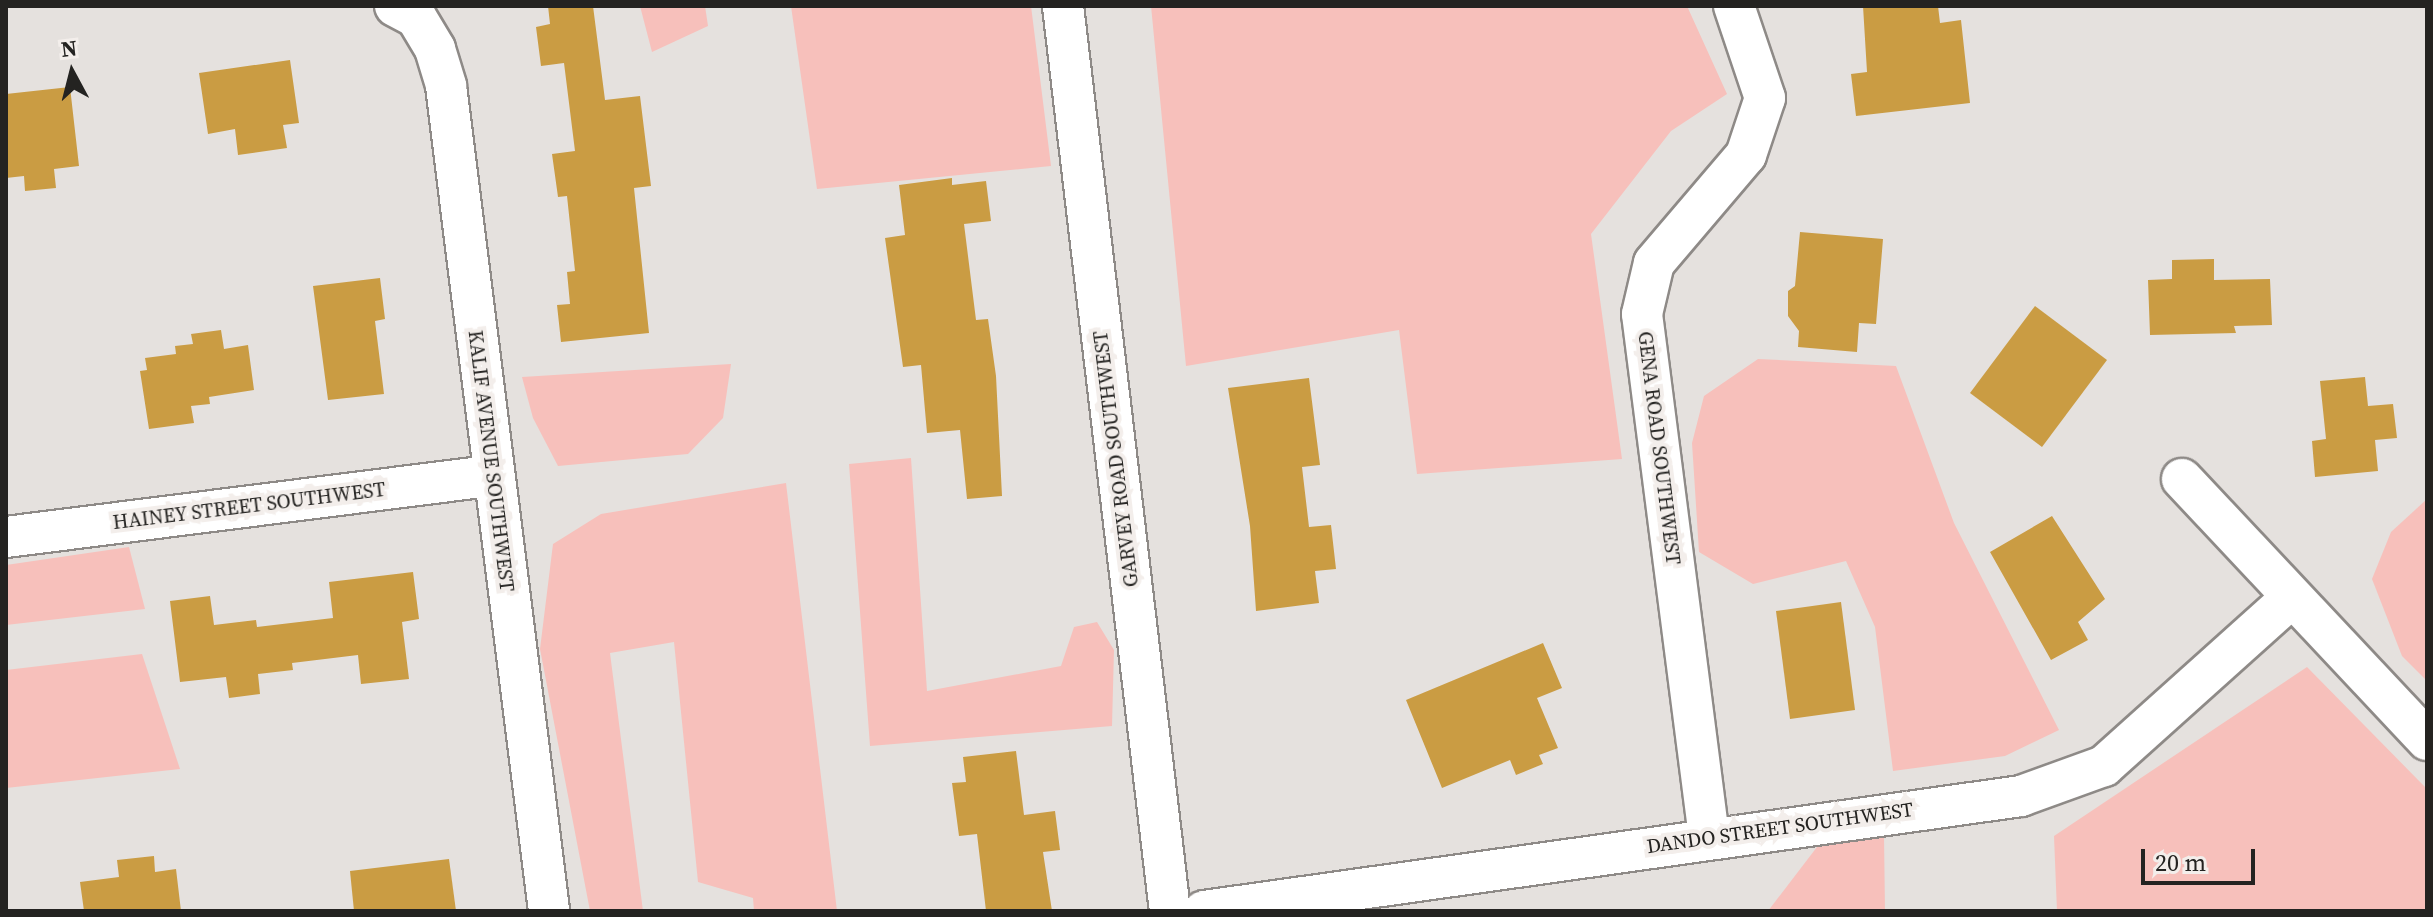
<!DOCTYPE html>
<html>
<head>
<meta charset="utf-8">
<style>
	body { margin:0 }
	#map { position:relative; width:2433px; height:917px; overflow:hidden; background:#e5e1de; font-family:"Source Serif 4",serif }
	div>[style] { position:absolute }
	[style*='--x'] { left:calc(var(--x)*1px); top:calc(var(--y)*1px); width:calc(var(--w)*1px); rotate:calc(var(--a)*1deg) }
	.green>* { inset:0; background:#f7c0bb }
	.building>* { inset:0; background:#ca9c43 }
	.roads { filter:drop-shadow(2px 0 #8e8a87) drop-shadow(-2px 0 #8e8a87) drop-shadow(0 2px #8e8a87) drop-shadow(0 -2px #8e8a87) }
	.minor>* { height:40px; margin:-20px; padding:0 20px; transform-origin:20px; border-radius:20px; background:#fff }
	span { translate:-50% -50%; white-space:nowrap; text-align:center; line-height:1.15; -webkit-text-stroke:8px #f3eeeb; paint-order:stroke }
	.street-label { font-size:20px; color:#242321 }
	.frame { position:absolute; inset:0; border:8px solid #242321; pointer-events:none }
	.north { position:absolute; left:32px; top:32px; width:80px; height:80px; -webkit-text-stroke:6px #f3eeeb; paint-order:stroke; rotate:353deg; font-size:22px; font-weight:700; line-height:32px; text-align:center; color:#242321 }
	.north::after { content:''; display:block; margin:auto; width:28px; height:36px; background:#242321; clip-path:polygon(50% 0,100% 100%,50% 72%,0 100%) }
	.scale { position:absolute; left:2141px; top:849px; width:114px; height:36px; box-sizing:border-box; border:4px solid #242321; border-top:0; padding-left:10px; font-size:24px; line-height:28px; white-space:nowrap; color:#242321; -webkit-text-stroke:6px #f3eeeb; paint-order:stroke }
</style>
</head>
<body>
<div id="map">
	<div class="green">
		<div style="clip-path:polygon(640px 6px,705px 6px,708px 26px,652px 52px)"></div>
		<div style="clip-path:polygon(791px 6px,1031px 6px,1051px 166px,817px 189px)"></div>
		<div style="clip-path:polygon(1151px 6px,1687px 6px,1727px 94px,1671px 131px,1591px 234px,1622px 459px,1417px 474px,1399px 330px,1186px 366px)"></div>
		<div style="clip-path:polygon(1758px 359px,1896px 366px,1954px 523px,2059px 730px,2005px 756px,1893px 771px,1875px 627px,1846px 561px,1753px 584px,1699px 552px,1692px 443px,1704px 396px)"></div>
		<div style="clip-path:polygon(731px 364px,723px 418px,688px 454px,558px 466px,533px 418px,522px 377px)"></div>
		<div style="clip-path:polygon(911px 458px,927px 691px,1061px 666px,1074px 627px,1097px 622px,1114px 650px,1112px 726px,870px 746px,849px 464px)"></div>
		<div style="clip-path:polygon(786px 483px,837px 911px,754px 911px,753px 898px,698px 882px,674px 642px,610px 653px,643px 911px,590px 911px,540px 649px,553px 544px,601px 514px)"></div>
		<div style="clip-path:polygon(2427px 499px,2427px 681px,2402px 656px,2372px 579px,2391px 532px)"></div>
		<div style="clip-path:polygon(129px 547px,145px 609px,6px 625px,6px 565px)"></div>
		<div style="clip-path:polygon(142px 654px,180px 769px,6px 788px,6px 670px)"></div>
		<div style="clip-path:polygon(2307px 667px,2427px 789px,2427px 911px,2057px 911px,2054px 836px)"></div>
		<div style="clip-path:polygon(1884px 837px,1885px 911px,1768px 911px,1817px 847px)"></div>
	</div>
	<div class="building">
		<div style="clip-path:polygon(548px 6px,593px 6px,605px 100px,640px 96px,651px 186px,634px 188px,649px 333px,561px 342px,557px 305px,570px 304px,567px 272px,575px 271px,567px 196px,558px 197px,552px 154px,575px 151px,564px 63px,541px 66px,536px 27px,550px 24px)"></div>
		<div style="clip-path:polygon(1863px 6px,1938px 6px,1940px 23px,1961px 20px,1970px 103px,1856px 116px,1851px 74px,1867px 72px)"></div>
		<div style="clip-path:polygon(290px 60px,299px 123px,283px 125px,287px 148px,238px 155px,235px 129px,208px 134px,199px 73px)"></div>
		<div style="clip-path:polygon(70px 87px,79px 166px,54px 169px,56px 188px,25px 191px,24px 176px,6px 178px,6px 94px)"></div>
		<div style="clip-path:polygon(952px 178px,952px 185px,986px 181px,991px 221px,964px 224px,976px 320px,988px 319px,996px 376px,1002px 496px,967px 499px,960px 430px,927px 433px,921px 365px,903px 367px,885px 238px,905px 235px,899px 185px)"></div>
		<div style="clip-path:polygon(1800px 232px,1883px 239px,1876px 324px,1859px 323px,1857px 352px,1798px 347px,1799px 331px,1788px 316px,1788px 291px,1795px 286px)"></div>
		<div style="clip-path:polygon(2214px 259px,2214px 280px,2270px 279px,2272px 325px,2234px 326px,2236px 333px,2150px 335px,2148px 280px,2172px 279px,2172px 260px)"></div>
		<div style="clip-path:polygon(380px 278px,385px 319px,375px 321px,384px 394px,328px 400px,313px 286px)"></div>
		<div style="clip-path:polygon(2035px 306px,2107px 360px,2042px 447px,1970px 393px)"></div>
		<div style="clip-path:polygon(221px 330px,224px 349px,248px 345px,254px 390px,209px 397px,210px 404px,191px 406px,194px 423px,149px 429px,140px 371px,147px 370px,145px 358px,176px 354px,175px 346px,193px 344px,191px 334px)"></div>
		<div style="clip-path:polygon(2365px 377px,2368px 406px,2393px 404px,2397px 438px,2375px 440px,2378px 471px,2315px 477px,2312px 441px,2326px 439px,2320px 381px)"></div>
		<div style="clip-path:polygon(1309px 378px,1320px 465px,1302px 467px,1309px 527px,1331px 525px,1336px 569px,1315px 571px,1319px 603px,1256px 611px,1250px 526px,1228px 388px)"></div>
		<div style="clip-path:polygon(2052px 516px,2105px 599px,2078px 622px,2088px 640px,2051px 660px,1990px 552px)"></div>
		<div style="clip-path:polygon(413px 572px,419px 619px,402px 622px,409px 679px,361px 684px,358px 655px,292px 663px,293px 670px,258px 674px,260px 694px,229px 698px,226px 677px,180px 682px,170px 601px,210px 596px,214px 625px,256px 620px,257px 627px,333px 618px,329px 582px)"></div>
		<div style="clip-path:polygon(1841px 602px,1855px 710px,1790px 719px,1776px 611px)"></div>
		<div style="clip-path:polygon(1543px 643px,1562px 688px,1537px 698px,1558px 748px,1539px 755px,1543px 764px,1516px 775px,1510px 760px,1442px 788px,1406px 700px)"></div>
		<div style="clip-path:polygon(1016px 751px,1024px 815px,1055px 811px,1060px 850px,1043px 852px,1052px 911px,986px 911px,977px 834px,959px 836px,952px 783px,966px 782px,963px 757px)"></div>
		<div style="clip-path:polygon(154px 856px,155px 872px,176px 869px,181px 911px,84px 911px,80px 882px,119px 877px,117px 860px)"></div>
		<div style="clip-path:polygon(449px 859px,456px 911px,354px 911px,350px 871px)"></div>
	</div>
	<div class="roads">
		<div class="minor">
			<div style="--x:395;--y:6;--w:24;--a:28"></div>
			<div style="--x:416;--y:17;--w:37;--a:59"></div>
			<div style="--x:435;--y:49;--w:39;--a:73"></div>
			<div style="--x:446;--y:86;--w:831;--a:82.88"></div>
			<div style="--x:1063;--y:6;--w:911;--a:83.26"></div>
			<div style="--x:2182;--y:479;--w:358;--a:46.8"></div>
			<div style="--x:6;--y:537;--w:490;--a:-7.2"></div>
			<div style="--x:1709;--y:837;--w:527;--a:-97.3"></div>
			<div style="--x:1642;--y:314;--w:52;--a:-76.8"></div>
			<div style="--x:1654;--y:263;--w:142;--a:-49.6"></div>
			<div style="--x:1746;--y:155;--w:60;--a:-71.6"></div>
			<div style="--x:1765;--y:98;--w:97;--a:-108.6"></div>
			<div style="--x:1204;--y:911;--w:825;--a:-8.01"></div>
			<div style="--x:2021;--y:796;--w:88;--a:-19.9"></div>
			<div style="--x:2104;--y:766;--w:250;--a:-41.9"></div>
		</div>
	</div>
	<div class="street-label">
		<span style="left:1659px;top:448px;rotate:83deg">GENA ROAD SOUTHWEST</span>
		<span style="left:1116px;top:459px;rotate:-97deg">GARVEY ROAD SOUTHWEST</span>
		<span style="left:491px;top:461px;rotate:83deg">KALIF AVENUE SOUTHWEST</span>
		<span style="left:249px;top:506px;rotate:-7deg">HAINEY STREET SOUTHWEST</span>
		<span style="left:1780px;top:828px;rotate:-8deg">DANDO STREET SOUTHWEST</span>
	</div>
	<div class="frame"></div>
	<div class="north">N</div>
	<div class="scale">20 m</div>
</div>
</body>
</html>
